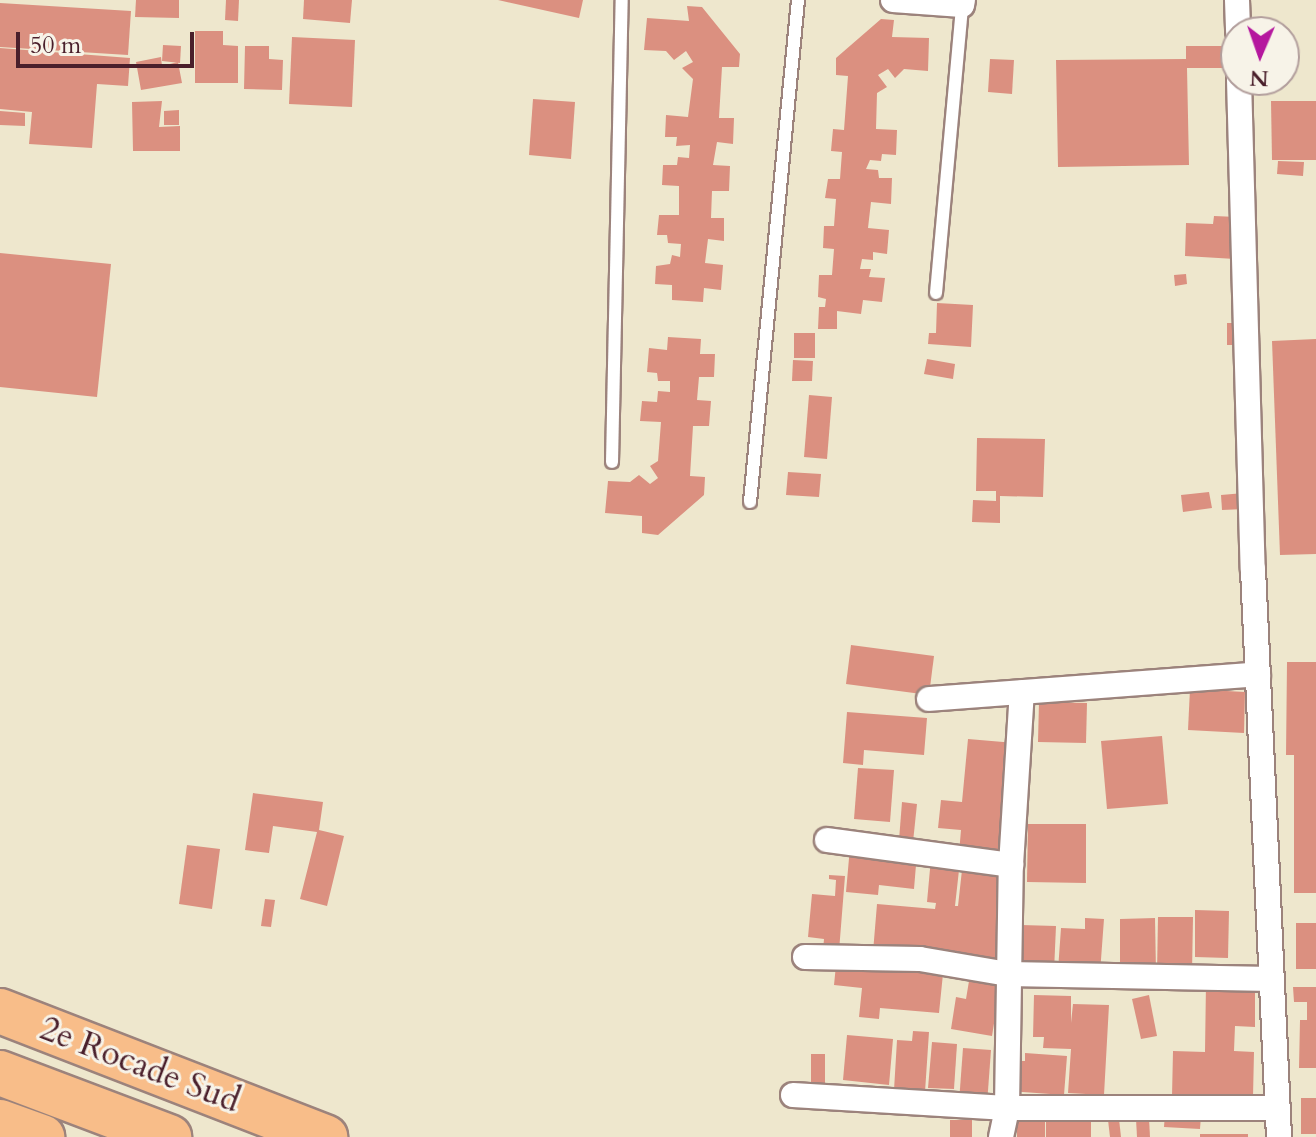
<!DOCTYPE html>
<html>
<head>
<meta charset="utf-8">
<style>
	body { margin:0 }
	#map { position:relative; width:1316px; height:1137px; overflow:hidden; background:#eee7cd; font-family:Cardo,serif }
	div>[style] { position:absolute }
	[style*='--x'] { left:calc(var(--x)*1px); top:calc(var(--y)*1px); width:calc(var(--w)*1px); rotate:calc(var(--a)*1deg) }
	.building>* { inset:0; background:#db9080 }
	.roads { filter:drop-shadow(2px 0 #9c837c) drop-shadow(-2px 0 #9c837c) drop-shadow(0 2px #9c837c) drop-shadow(0 -2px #9c837c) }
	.lane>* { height:12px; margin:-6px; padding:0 6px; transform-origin:6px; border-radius:6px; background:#fff }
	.street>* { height:24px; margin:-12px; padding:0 12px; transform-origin:12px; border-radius:12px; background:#fff }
	.highway>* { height:44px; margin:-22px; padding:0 22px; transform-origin:22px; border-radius:22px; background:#f8bd89 }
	span { translate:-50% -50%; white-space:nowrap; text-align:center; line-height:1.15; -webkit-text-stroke:6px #f7f3e8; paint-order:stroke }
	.street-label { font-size:34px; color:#4a1f2b }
	.north { position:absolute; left:1220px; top:16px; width:80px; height:80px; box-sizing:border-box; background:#f7f3e8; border:2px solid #b29e9c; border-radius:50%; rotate:182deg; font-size:22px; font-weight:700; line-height:32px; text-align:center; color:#4a1f2b }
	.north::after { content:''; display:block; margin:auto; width:28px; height:36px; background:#b5179e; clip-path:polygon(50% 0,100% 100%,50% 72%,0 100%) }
	.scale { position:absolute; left:16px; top:32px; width:178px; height:36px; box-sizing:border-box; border:4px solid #4a1f2b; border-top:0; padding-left:10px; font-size:24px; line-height:28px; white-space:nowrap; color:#4a1f2b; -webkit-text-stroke:6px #f7f3e8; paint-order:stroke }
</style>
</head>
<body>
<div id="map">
	<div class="building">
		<div style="clip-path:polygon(136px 0,179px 0,179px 18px,135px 17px)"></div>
		<div style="clip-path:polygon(226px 0,239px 0,238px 21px,225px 20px)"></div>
		<div style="clip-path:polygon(304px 0,352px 0,350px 23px,303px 19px)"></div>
		<div style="clip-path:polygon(498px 0,583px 0,579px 18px)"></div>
		<div style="clip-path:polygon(0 3px,131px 11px,128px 55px,0 47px)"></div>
		<div style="clip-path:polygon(687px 6px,702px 7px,740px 54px,739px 67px,722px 67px,719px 118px,734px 118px,733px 144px,717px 142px,713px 165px,730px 166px,729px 191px,712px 191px,711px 218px,724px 218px,724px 241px,708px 239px,705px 263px,723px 265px,721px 290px,704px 288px,703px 302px,672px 300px,672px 285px,655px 284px,656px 266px,670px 264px,672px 255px,680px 257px,681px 244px,668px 243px,667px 235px,657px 235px,659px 215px,679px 215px,679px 186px,662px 185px,663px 165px,677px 165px,678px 157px,689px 158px,690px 145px,676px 146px,677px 137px,665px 137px,666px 115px,688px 117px,693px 79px,682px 68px,693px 62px,686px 51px,674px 60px,666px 51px,644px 50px,647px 18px,689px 21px)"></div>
		<div style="clip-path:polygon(881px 19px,894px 20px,892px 37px,929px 38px,928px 71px,904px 69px,895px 78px,888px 69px,878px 75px,887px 87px,877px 93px,876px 129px,897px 130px,896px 155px,882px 154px,881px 161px,870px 160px,866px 169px,878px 170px,879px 178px,892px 178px,891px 204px,871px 202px,868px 228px,889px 230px,887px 254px,873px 252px,873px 260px,862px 259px,860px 269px,871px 269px,869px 277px,885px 278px,882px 302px,863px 300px,861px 314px,837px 311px,837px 329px,818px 329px,819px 307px,825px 307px,826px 299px,818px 297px,819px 275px,832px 275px,834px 249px,823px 248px,824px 226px,834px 226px,836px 199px,825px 198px,828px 179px,840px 179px,842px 152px,831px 151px,833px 129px,844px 130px,848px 76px,836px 75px,836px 58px)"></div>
		<div style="clip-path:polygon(195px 31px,223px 31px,223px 45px,238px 46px,238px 83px,195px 83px)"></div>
		<div style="clip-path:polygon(292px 37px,355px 40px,352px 107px,289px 104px)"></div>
		<div style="clip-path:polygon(163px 45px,181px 46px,180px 63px,162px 61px)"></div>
		<div style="clip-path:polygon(245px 46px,269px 46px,269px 59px,283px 60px,282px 90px,244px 89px)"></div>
		<div style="clip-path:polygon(1186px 46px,1231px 46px,1231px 68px,1187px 68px,1189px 165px,1058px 167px,1056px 60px,1186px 59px)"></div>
		<div style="clip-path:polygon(0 48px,130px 58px,128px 86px,97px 84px,92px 148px,29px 144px,32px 112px,0 109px)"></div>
		<div style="clip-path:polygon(161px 57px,162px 66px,178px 62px,182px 83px,141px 90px,136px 62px)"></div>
		<div style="clip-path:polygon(990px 59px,1014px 60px,1012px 94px,988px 92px)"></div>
		<div style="clip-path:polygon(533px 99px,575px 102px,571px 159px,529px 155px)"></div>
		<div style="clip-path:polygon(162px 101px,159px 127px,180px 126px,180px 151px,133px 151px,132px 102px)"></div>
		<div style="clip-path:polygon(1271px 101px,1316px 101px,1316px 160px,1272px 160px)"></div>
		<div style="clip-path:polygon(179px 110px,179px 125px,164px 125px,164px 111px)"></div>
		<div style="clip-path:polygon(0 111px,25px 113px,25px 126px,0 125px)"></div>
		<div style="clip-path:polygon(1278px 161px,1304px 162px,1303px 176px,1277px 174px)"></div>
		<div style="clip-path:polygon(1214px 216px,1237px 217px,1235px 259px,1185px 256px,1186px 223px,1213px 224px)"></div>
		<div style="clip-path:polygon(0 253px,111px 264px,97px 397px,0 387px)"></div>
		<div style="clip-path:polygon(1186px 274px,1187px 284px,1175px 286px,1174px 275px)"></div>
		<div style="clip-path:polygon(937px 303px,973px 305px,971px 347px,928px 344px,929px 333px,936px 333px)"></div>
		<div style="clip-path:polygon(1227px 323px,1238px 323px,1237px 345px,1227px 345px)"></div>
		<div style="clip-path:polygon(794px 333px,815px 333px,815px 358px,794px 358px)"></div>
		<div style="clip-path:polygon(668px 337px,701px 339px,700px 354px,715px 354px,714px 377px,699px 377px,697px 400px,711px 401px,709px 426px,693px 426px,690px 476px,705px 477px,704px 495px,658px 535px,642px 533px,642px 516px,605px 513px,608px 481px,630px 482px,639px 475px,650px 484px,658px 478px,650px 466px,658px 461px,661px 422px,640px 421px,642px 401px,657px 402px,658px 391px,670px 392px,670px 381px,658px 381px,657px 373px,647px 372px,649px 348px,667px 350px)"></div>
		<div style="clip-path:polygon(1316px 339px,1316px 554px,1280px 555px,1272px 341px)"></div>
		<div style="clip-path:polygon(927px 359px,955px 364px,953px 379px,924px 374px)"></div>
		<div style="clip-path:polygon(793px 360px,813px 361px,812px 381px,792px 381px)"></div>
		<div style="clip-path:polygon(809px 395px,832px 397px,827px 459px,804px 457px)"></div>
		<div style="clip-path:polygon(977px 438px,1045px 439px,1043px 497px,1000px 496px,1000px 523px,972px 522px,973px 500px,996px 501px,996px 491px,976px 491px)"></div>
		<div style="clip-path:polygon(788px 472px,821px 474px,819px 497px,786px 495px)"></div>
		<div style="clip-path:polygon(1209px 492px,1212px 508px,1183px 512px,1181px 495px)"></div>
		<div style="clip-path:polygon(1244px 493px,1245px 509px,1222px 510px,1221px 495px)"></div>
		<div style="clip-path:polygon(851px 645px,934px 656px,929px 695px,846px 684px)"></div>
		<div style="clip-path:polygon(1287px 662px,1316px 662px,1316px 893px,1294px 893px,1294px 755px,1286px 755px)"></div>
		<div style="clip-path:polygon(1190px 689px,1245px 692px,1244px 733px,1188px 730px)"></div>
		<div style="clip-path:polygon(1039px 702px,1087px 703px,1086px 743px,1038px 742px)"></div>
		<div style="clip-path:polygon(847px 712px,927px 718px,924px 755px,864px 750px,863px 765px,843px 763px)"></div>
		<div style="clip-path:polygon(1162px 736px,1168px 804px,1107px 809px,1101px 741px)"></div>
		<div style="clip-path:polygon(968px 739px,1015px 743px,1005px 857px,959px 853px,961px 830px,938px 828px,941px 800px,962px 802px)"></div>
		<div style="clip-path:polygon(858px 768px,894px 770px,890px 822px,854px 819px)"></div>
		<div style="clip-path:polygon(253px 793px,323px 802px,319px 830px,344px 836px,327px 906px,300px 899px,317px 832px,273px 826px,269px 853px,245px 850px)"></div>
		<div style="clip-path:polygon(902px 802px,917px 804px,913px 842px,899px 840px)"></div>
		<div style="clip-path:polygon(1028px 824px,1086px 824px,1086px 883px,1027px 882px)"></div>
		<div style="clip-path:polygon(187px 845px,220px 849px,212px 909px,179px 904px)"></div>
		<div style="clip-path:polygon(850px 847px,917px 853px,914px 889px,879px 885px,878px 895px,846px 892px)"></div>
		<div style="clip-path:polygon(931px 858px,960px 861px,955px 906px,958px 906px,962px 870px,1005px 874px,1001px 964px,873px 952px,877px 904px,935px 909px,936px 903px,927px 902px)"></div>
		<div style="clip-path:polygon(829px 875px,845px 876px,839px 951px,823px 950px,824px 939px,808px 937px,812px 894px,835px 896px,836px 880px,829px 879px)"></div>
		<div style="clip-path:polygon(265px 899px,275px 900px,271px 927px,261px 926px)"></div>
		<div style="clip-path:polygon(1195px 910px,1229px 911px,1228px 958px,1195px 957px)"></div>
		<div style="clip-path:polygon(1158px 917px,1193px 917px,1192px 973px,1157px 973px)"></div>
		<div style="clip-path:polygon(1085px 918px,1104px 919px,1100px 973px,1058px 970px,1061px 928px,1085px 929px)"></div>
		<div style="clip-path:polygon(1155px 918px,1156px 972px,1120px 972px,1120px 919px)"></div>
		<div style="clip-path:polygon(1296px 923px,1316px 923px,1316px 969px,1296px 969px)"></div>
		<div style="clip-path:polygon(1021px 925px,1056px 926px,1054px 971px,1019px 969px)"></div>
		<div style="clip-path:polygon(895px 960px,944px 964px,939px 1013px,880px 1008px,879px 1019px,859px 1017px,862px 988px,834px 985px,836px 965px,894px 971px)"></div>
		<div style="clip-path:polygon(970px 975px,1001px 980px,992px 1036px,951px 1029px,956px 997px,966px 999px)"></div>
		<div style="clip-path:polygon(1206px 983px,1255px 984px,1255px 1027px,1235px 1026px,1234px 1051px,1254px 1052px,1253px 1097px,1172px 1096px,1173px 1051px,1205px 1052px)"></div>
		<div style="clip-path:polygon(1293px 987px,1316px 987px,1316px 1068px,1299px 1068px,1300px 1020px,1307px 1020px,1307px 1002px,1294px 1002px)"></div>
		<div style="clip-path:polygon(1034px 995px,1071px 996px,1071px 1023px,1073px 1004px,1109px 1005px,1104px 1095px,1068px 1093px,1071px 1049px,1043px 1048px,1044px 1037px,1033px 1037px)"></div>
		<div style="clip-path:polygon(1149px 995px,1157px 1036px,1141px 1039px,1132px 999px)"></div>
		<div style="clip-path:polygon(913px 1031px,929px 1032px,925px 1092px,894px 1090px,897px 1040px,912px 1041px)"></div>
		<div style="clip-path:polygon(847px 1035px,893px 1039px,889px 1085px,843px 1080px)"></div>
		<div style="clip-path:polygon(932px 1042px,957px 1044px,954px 1089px,928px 1088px)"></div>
		<div style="clip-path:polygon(963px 1048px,991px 1050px,987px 1104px,959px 1102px)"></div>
		<div style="clip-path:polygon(1025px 1053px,1067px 1056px,1064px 1095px,1008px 1091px,1010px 1061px,1025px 1061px)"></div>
		<div style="clip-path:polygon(811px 1054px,825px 1054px,825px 1085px,811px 1085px)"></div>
		<div style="clip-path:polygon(1301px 1098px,1316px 1098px,1316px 1134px,1301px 1134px)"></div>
		<div style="clip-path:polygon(1046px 1113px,1091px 1113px,1091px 1137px,1046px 1137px)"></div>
		<div style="clip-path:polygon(1165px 1113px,1201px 1115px,1200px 1129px,1164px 1127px)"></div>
		<div style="clip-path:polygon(1017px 1116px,1045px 1116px,1045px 1137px,1017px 1137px)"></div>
		<div style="clip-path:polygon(1149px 1118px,1150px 1137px,1137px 1137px,1136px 1119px)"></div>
		<div style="clip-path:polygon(1119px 1119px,1121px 1137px,1110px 1137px,1108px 1120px)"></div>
		<div style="clip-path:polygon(950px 1120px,972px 1120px,972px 1137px,950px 1137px)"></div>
		<div style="clip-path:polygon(1200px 1134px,1248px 1134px,1248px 1137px,1200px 1137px)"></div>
	</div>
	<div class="roads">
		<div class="lane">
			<div style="--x:936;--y:293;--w:289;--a:-84.8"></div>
			<div style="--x:612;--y:462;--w:462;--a:-88.8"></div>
			<div style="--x:750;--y:502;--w:504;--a:-84.54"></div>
		</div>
		<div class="street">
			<div style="--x:893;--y:0;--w:69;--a:4.1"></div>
			<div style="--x:962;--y:5;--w:5;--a:-79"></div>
			<div style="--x:1237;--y:0;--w:32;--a:88"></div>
			<div style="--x:1239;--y:80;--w:489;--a:88.4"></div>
			<div style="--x:1253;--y:569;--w:569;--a:87.38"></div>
			<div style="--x:929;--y:699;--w:330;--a:-4.3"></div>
			<div style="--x:827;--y:840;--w:186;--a:7.7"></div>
			<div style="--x:805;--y:957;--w:115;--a:1"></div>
			<div style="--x:920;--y:959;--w:89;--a:9.7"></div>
			<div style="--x:1008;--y:974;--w:264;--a:1.1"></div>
			<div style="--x:793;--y:1095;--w:214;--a:3.5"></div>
			<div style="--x:1007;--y:1108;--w:271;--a:0"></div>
			<div style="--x:1001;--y:1137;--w:30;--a:-78"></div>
			<div style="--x:1007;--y:1108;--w:243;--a:-89.1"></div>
			<div style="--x:1011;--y:865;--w:173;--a:-86.4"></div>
		</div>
		<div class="highway">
			<div style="--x:0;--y:1011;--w:349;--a:21.2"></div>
			<div style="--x:0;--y:1073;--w:181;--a:20.7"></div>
			<div style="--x:0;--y:1122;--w:45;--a:19.7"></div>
		</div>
	</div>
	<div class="street-label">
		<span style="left:140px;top:1065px;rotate:21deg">2e Rocade Sud</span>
	</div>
	<div class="north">N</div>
	<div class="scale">50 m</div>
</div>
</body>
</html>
